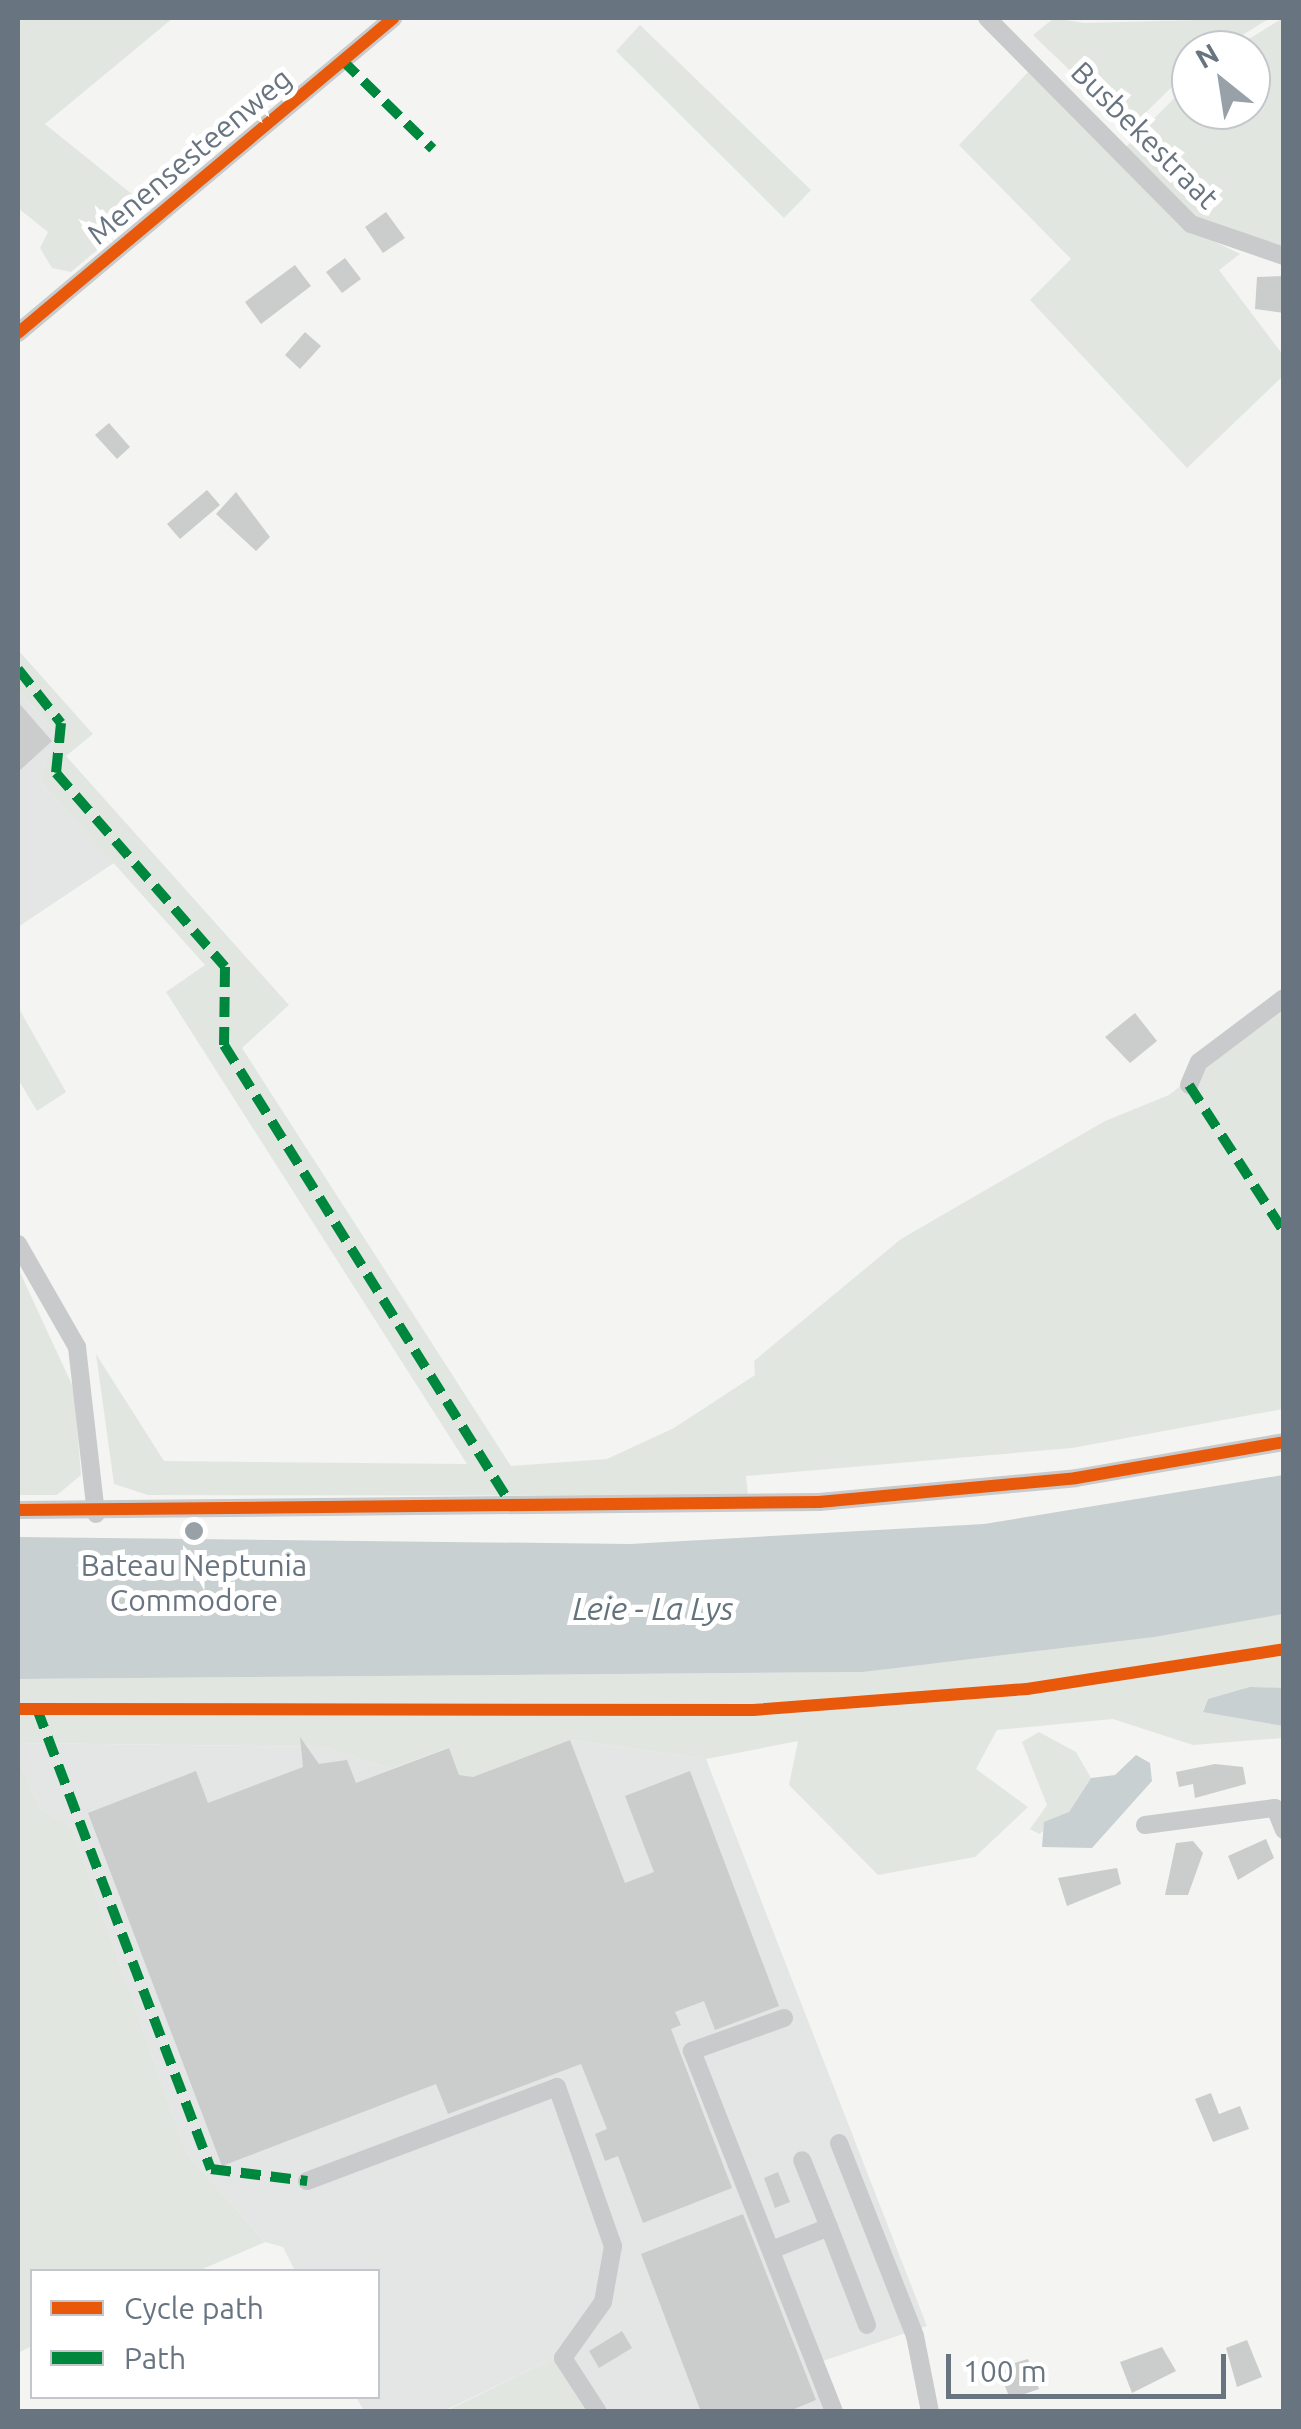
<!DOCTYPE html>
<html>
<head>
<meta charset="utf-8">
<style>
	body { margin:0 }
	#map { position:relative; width:1301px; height:2429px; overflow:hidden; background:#f4f4f3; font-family:Ubuntu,sans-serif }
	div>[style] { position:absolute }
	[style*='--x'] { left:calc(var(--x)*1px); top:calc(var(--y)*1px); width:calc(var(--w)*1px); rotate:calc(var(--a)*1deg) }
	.built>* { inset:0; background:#e4e6e6 }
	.green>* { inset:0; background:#e2e6e1 }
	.water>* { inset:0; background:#c9d0d2 }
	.building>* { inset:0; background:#cbcccc }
	.minor>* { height:18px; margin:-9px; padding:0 9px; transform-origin:9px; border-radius:9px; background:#c9cacb }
	.quiet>* { height:10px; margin-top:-5px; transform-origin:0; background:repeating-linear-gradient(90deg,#00873e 0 20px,transparent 0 30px) }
	.cycleway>* { height:12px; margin:-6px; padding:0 6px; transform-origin:6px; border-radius:6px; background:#e8590c }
	.dots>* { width:28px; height:28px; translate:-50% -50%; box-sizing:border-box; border:5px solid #fff; border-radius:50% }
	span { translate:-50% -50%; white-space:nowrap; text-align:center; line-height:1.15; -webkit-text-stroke:10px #fff; paint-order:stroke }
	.street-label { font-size:30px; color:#687480 }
	.poi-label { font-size:30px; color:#687480 }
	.water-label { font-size:32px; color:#63747c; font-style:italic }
	.frame { position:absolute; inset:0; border:20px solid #687480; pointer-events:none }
	.legend { position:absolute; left:30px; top:2269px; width:350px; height:130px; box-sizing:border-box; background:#fff; border:2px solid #c3c7cc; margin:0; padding:12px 18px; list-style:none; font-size:30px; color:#687480 }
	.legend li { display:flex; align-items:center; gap:20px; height:50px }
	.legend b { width:50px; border:2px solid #c3c7cc }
	.north { position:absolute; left:1171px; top:30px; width:100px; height:100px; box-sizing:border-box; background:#fff; border:2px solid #c3c7cc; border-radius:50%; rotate:330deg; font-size:28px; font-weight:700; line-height:40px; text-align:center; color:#687480 }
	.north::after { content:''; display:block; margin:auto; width:35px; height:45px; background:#99a1a8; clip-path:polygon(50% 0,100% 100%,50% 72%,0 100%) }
	.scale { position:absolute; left:946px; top:2354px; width:280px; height:45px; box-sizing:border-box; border:5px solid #687480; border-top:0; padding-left:12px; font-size:30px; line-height:35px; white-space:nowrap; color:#687480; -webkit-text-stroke:8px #fff; paint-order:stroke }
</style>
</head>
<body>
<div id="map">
	<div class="built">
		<div style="clip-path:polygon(18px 690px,56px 733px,40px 781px,114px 863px,18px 927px)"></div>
		<div style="clip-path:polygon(570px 1740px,706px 1759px,927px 2326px,817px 2363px,834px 2411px,588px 2411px,554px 2358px,444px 2411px,364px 2411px,356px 2397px,378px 2396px,378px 2272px,295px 2271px,283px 2247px,265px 2242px,186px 2152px,72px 1827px,41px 1809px,18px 1760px,18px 1743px,324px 1747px,391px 1769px,449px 1748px,473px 1776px)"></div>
	</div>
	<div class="green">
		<div style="clip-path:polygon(18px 18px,173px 18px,45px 124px,148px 207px,71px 272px,52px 268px,40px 248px,48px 232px,18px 208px)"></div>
		<div style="clip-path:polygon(1054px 18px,1084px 23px,1270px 18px,1218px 50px,1191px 50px,1191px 68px,1130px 128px,1033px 35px)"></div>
		<div style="clip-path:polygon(1283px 18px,1283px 249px,1204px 226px,1126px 147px,1191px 81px,1191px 110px,1251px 110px,1251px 50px,1231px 50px)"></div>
		<div style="clip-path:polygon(640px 25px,811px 190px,784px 218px,616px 51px)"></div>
		<div style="clip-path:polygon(1031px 69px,1189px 229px,1240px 254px,1219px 270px,1283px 355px,1283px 376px,1187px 468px,1030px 300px,1071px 259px,959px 145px)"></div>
		<div style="clip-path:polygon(18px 650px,93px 734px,66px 756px,289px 1005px,242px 1048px,511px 1466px,607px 1459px,674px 1428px,755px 1375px,754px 1361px,901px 1239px,1105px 1121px,1169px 1095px,1283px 1004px,1283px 1409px,1072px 1448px,746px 1476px,748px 1496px,148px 1495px,114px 1484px,96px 1354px,164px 1461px,467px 1464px,166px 992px,205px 965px,40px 781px,56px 733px,18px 690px)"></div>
		<div style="clip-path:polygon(18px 1007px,66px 1092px,37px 1111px,18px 1079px)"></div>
		<div style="clip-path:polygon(18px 1268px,74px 1389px,81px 1475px,57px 1495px,18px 1495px)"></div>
		<div style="clip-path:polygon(1283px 1614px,1283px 1688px,1208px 1699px,1203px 1711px,1283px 1726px,1283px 1738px,1193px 1745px,1113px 1719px,997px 1730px,976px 1769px,1028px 1807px,975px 1857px,878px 1875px,789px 1785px,798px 1741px,706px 1759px,570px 1740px,473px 1777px,459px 1775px,448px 1748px,391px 1769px,324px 1747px,18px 1743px,18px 1679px,863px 1672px)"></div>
		<div style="clip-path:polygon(1039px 1732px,1076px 1752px,1091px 1778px,1069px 1812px,1039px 1834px,1030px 1829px,1047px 1805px,1022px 1742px)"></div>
		<div style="clip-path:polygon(18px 1760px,41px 1809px,72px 1827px,186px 2152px,265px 2242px,198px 2271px,32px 2272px,32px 2346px,18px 2353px)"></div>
		<div style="clip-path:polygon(554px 2358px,588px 2412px,444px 2412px)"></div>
	</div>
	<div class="water">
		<div style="clip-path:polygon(1283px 1475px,1283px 1614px,1154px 1637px,863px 1672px,18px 1679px,18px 1537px,630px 1544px,984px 1524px)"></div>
		<div style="clip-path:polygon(1250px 1687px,1283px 1688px,1283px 1726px,1203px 1712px,1208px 1699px)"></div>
		<div style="clip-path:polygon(1136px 1755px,1150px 1763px,1152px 1781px,1092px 1848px,1042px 1847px,1044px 1822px,1069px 1812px,1091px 1778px,1115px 1775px)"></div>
	</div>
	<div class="building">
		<div style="clip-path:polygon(386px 212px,405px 238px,383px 253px,365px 227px)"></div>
		<div style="clip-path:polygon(345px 258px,361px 279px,342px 293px,326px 272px)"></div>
		<div style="clip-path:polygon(295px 265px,311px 286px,261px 324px,245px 302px)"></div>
		<div style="clip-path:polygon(1284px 276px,1284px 313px,1255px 309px,1257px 277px)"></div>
		<div style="clip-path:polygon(305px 332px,321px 346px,300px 369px,285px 355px)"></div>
		<div style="clip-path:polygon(109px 423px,130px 447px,117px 459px,95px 435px)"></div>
		<div style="clip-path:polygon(207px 490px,220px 505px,180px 539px,167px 524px)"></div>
		<div style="clip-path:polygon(236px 492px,270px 537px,256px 551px,216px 514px)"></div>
		<div style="clip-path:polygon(18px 702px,52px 741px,18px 772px)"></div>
		<div style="clip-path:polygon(1135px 1013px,1157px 1041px,1130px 1063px,1105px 1037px)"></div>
		<div style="clip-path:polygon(300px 1737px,319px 1764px,347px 1760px,356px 1783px,449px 1748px,459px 1775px,473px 1777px,570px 1740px,625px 1883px,654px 1872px,625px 1796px,690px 1771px,779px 2006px,715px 2030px,704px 2001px,675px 2012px,681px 2025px,671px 2029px,732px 2188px,643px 2223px,618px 2156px,605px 2161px,595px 2134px,607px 2129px,581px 2064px,448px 2114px,436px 2084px,222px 2166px,88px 1813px,196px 1771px,208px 1803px,303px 1767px)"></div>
		<div style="clip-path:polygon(1215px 1764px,1243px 1767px,1246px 1784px,1195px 1798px,1193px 1784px,1179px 1787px,1176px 1772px)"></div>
		<div style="clip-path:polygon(1266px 1839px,1274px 1858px,1238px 1880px,1228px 1856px)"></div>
		<div style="clip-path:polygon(1193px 1841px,1203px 1853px,1188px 1895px,1165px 1895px,1176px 1843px)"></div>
		<div style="clip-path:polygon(1117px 1868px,1121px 1884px,1067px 1906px,1058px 1878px)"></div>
		<div style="clip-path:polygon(1211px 2093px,1219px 2114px,1240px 2106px,1249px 2129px,1213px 2142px,1195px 2099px)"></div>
		<div style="clip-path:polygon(778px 2172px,790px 2202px,775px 2208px,764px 2178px)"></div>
		<div style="clip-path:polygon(743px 2214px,816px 2400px,787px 2412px,701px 2412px,641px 2254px)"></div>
		<div style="clip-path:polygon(622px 2331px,632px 2348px,599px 2368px,589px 2351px)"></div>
		<div style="clip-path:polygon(1247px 2340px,1262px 2377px,1237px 2387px,1226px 2348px)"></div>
		<div style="clip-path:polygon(1162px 2347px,1176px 2371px,1132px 2393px,1120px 2362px)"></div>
		<div style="clip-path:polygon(1028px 2359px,1039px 2389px,1010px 2399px,998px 2368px)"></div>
	</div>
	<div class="minor">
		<div style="--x:987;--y:18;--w:290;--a:45.3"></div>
		<div style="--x:1191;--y:224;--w:98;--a:19"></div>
		<div style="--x:18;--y:333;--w:490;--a:-40"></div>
		<div style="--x:1189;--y:1085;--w:25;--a:-67"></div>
		<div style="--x:1199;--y:1062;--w:106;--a:-37"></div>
		<div style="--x:18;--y:1244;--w:119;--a:60.2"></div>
		<div style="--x:77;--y:1347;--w:168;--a:83.5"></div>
		<div style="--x:18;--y:1510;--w:801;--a:-0.57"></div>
		<div style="--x:819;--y:1502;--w:258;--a:-5.3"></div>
		<div style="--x:1076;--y:1478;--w:211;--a:-9.8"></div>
		<div style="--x:1145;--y:1825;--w:131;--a:-7.5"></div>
		<div style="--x:1275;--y:1808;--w:24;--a:68"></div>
		<div style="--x:784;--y:2018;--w:98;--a:160.3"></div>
		<div style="--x:692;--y:2051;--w:388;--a:68.5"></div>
		<div style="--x:839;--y:2143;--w:207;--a:68.5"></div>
		<div style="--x:915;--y:2336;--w:77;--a:78.8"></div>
		<div style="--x:307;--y:2181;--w:267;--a:-20.6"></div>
		<div style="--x:557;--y:2087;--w:169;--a:70.6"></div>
		<div style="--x:613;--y:2246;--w:57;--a:100.1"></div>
		<div style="--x:603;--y:2302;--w:69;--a:125.5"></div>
		<div style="--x:563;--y:2358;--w:64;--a:57.1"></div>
		<div style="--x:829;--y:2227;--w:105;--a:68.8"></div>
		<div style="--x:774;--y:2249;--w:59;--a:-21.8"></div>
		<div style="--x:829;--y:2227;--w:72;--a:-111.9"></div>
	</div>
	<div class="quiet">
		<div style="--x:342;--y:60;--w:127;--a:44.4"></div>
		<div style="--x:18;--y:669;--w:69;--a:51.5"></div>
		<div style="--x:61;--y:723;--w:50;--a:95.7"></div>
		<div style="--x:56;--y:773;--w:257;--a:48.9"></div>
		<div style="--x:225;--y:967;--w:78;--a:90.7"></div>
		<div style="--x:224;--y:1045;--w:544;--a:58.01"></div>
		<div style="--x:1189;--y:1085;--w:175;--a:57.1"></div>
		<div style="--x:37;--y:1709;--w:492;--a:69.3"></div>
		<div style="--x:211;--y:2169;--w:97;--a:7.1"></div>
	</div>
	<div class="cycleway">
		<div style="--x:18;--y:333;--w:490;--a:-40"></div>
		<div style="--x:18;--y:1510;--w:801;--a:-0.57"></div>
		<div style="--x:819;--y:1502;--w:258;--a:-5.3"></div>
		<div style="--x:1076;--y:1478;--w:211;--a:-9.8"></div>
		<div style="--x:18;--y:1709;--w:735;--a:0.08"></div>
		<div style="--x:753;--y:1710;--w:275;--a:-4.4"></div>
		<div style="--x:1027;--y:1689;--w:260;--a:-8.8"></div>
	</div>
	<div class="dots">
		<div style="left:194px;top:1531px;background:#99a1a8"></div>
	</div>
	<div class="street-label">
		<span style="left:1145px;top:135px;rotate:45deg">Busbekestraat</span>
		<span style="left:189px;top:156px;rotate:-40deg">Menensesteenweg</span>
	</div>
	<div class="poi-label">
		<span style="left:194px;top:1582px">Bateau Neptunia<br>Commodore</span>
	</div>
	<div class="water-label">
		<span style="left:653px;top:1608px">Leie - La Lys</span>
	</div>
	<div class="frame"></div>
	<ul class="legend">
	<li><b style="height:12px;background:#e8590c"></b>Cycle path</li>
	<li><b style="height:12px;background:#00873e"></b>Path</li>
	</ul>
	<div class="north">N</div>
	<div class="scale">100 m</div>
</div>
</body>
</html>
